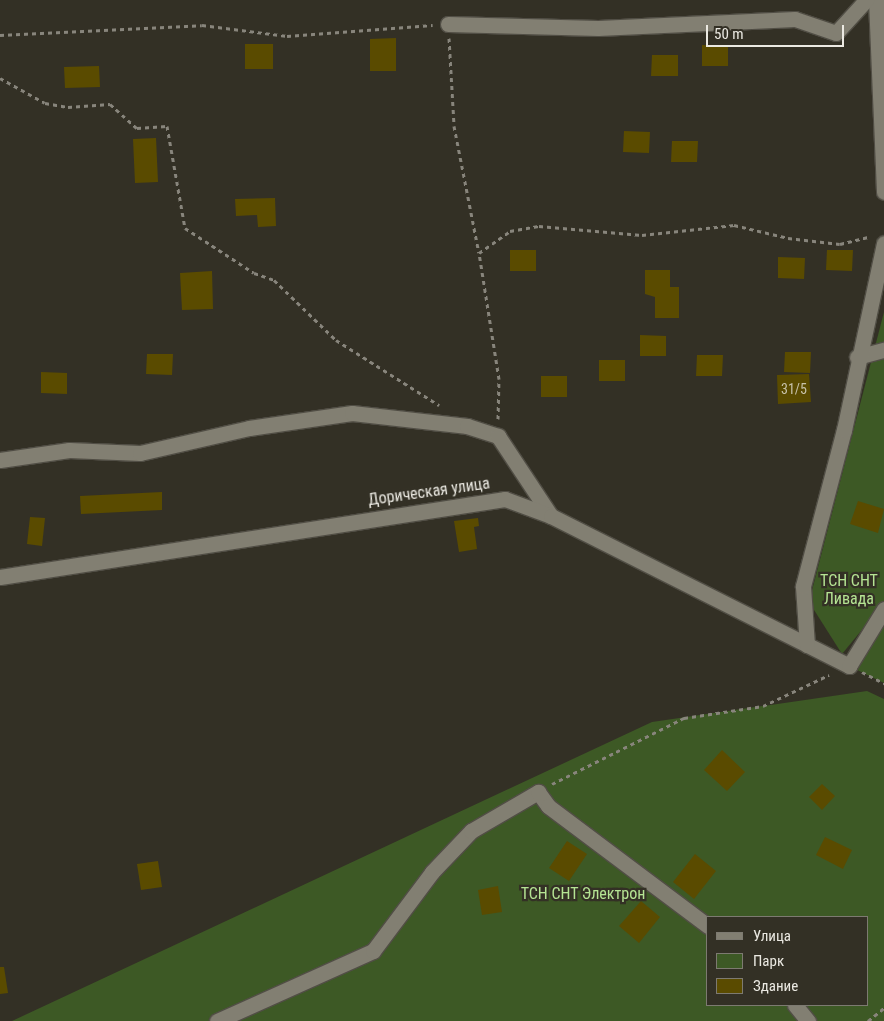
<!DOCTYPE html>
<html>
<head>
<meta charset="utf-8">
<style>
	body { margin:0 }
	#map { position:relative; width:884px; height:1021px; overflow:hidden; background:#333025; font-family:"Roboto Condensed",sans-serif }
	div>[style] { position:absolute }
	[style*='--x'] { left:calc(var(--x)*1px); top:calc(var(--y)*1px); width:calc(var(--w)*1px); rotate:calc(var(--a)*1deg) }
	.green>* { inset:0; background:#3d5925 }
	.building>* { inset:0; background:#5a4b00 }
	.path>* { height:3px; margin-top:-1.5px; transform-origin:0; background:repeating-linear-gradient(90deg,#88857c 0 4px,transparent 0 8px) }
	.roads { filter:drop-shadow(1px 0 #514e45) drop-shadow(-1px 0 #514e45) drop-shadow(0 1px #514e45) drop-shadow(0 -1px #514e45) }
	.minor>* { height:15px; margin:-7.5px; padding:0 7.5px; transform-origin:7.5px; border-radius:7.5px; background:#827f72 }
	span { translate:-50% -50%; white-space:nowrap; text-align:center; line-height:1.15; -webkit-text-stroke:4.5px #333025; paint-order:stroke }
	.number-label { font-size:14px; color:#c7c2aa }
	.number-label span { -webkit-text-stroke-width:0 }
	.street-label { font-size:16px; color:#ebe9e2 }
	.park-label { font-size:16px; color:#b5e493 }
	.legend { position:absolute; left:706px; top:916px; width:162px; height:90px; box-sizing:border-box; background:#333025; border:1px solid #7d7a71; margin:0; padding:6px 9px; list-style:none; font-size:15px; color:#ebe9e2 }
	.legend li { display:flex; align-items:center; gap:10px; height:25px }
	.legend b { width:25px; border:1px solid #7d7a71 }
	.scale { position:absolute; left:706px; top:25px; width:138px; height:22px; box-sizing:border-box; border:2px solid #ebe9e2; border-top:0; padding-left:6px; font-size:15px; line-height:18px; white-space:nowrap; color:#ebe9e2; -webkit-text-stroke:4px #333025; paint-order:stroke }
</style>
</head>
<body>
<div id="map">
	<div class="green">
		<div style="clip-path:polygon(884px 312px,884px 603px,842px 654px,809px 602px)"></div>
		<div style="clip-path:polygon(884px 610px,884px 683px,849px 666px)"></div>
		<div style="clip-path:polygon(evenodd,867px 691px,884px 699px,884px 1021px,12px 1021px,652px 722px,867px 691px,708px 917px,868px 917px,868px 1005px,708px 1005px,708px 917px)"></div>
	</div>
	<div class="building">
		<div style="clip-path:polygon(396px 38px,396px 71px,370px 71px,370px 39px)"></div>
		<div style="clip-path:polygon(245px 44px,273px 44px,273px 69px,245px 69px)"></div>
		<div style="clip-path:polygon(702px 45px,728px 46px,728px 66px,702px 66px)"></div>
		<div style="clip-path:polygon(652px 55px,678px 55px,678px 76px,651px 76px)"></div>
		<div style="clip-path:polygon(99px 66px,100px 87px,65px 88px,64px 67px)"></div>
		<div style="clip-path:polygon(624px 131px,650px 132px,649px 153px,623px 152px)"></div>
		<div style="clip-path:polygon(156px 138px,158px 182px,135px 183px,133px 139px)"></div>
		<div style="clip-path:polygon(672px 141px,698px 141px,697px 162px,671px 162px)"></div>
		<div style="clip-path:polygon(275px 198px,276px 226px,258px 227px,257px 215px,236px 216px,235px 199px)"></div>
		<div style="clip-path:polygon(510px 250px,536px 250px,536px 271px,510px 271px)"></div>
		<div style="clip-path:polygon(827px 250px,853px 250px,852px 271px,826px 270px)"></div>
		<div style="clip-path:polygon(778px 257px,805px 258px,804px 279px,778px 278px)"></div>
		<div style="clip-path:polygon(645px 270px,670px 270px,670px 287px,679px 287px,679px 318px,655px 318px,655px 297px,645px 294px)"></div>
		<div style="clip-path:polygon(212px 271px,213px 309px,182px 310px,180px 273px)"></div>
		<div style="clip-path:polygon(640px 335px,666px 336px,666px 356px,640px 356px)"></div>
		<div style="clip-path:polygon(785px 352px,811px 352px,810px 373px,784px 372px)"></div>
		<div style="clip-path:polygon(147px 354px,173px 354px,172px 375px,146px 374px)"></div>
		<div style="clip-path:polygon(697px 355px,723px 355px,722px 376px,696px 376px)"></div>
		<div style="clip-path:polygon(599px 360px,625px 360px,625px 381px,599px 381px)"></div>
		<div style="clip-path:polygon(41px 372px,67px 373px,67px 394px,41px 393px)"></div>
		<div style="clip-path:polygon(809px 374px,811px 402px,778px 404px,777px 375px)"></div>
		<div style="clip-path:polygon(541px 376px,567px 376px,567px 397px,541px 397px)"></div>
		<div style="clip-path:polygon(162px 492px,162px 510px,81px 514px,80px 496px)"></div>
		<div style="clip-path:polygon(858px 501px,884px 509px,878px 533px,850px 524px)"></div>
		<div style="clip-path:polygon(30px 517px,45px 518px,42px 546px,27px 544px)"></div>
		<div style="clip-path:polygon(478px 518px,479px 526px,474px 527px,477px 549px,459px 552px,454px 521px)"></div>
		<div style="clip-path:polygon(722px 750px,745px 772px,727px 791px,704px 770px)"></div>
		<div style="clip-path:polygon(822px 784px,835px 796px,822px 810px,809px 797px)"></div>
		<div style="clip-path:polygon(825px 837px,852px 850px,843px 869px,816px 855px)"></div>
		<div style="clip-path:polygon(567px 841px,587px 854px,569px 881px,549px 868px)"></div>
		<div style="clip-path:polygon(695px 854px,716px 871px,694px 899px,673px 882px)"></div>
		<div style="clip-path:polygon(158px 861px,162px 887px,141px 890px,137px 864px)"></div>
		<div style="clip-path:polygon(498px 886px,502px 912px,482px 915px,478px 890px)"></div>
		<div style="clip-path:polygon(641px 901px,660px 917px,639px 943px,619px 926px)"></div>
		<div style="clip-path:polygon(0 967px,4px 967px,8px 993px,0 994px)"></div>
	</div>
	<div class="path">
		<div style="--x:0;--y:35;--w:202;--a:-2.8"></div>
		<div style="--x:202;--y:25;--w:86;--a:7.4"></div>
		<div style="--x:287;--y:36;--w:146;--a:-4.3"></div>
		<div style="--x:449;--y:38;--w:88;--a:86.7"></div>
		<div style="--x:454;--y:126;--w:129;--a:78.9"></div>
		<div style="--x:0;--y:78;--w:51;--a:29.1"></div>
		<div style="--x:45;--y:103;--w:23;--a:10"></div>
		<div style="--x:68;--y:107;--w:42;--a:-4.1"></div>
		<div style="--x:110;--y:104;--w:36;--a:42"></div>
		<div style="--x:137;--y:128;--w:30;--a:-4"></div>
		<div style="--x:167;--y:126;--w:104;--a:80"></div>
		<div style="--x:185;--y:228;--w:82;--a:33.1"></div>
		<div style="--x:254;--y:273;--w:21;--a:19"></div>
		<div style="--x:274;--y:280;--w:86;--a:44.1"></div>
		<div style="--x:336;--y:340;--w:122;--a:32.3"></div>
		<div style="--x:498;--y:419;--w:40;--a:-88.6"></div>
		<div style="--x:499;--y:379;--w:128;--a:-99"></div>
		<div style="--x:479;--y:253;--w:38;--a:-35"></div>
		<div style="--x:510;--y:231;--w:29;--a:-10"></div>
		<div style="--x:539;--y:226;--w:103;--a:5"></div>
		<div style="--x:642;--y:235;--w:93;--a:-6.2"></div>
		<div style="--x:734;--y:225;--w:56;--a:13.5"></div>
		<div style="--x:788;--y:238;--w:52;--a:6.6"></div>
		<div style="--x:840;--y:244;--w:30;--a:-14"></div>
		<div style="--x:862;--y:672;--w:25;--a:27"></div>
		<div style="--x:552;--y:784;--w:148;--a:-26.6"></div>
		<div style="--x:684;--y:718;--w:80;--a:-8.6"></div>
		<div style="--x:763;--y:706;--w:73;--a:-25.2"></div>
		<div style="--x:868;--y:1021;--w:21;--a:-39"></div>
	</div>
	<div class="roads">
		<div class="minor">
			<div style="--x:876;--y:0;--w:192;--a:87.6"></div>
			<div style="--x:448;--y:24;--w:150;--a:1.5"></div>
			<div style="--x:598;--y:28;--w:197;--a:-2.6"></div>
			<div style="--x:795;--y:19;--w:43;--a:18.9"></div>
			<div style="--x:836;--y:33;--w:45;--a:-47.7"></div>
			<div style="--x:857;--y:357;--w:28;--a:-15"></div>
			<div style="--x:0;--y:460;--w:70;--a:-8.2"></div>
			<div style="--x:69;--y:450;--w:71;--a:2.4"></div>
			<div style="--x:140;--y:453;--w:112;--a:-12.9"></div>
			<div style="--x:249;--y:428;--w:104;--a:-8.3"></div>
			<div style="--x:352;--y:413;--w:116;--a:6.4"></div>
			<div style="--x:467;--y:426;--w:33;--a:18"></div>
			<div style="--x:498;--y:436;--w:96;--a:56.5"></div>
			<div style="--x:0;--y:577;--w:511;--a:-8.78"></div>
			<div style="--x:505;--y:499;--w:49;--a:20.3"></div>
			<div style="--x:551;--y:516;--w:334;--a:26.7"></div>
			<div style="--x:849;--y:666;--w:67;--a:-58.4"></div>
			<div style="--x:807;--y:645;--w:59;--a:-93.9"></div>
			<div style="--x:803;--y:586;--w:161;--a:-75.3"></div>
			<div style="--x:844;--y:430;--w:191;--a:-77.9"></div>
			<div style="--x:795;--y:1005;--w:21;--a:51"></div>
			<div style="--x:217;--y:1021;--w:171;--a:-24.2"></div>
			<div style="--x:373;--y:951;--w:99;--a:-53.2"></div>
			<div style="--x:432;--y:872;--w:57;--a:-46.4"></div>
			<div style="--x:471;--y:831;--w:78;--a:-30.2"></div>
			<div style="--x:538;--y:792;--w:17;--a:54"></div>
			<div style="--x:548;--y:806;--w:200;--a:36.9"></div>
		</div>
	</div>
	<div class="number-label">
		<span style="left:794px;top:389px">31/5</span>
	</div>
	<div class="street-label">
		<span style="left:429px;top:492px;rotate:-8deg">Дорическая улица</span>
	</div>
	<div class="park-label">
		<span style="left:849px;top:590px">ТСН СНТ<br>Ливада</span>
		<span style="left:583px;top:894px">ТСН СНТ Электрон</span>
	</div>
	<ul class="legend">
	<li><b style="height:6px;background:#827f72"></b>Улица</li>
	<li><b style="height:14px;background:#3d5925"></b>Парк</li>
	<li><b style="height:14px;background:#5a4b00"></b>Здание</li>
	</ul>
	<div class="scale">50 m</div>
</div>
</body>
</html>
